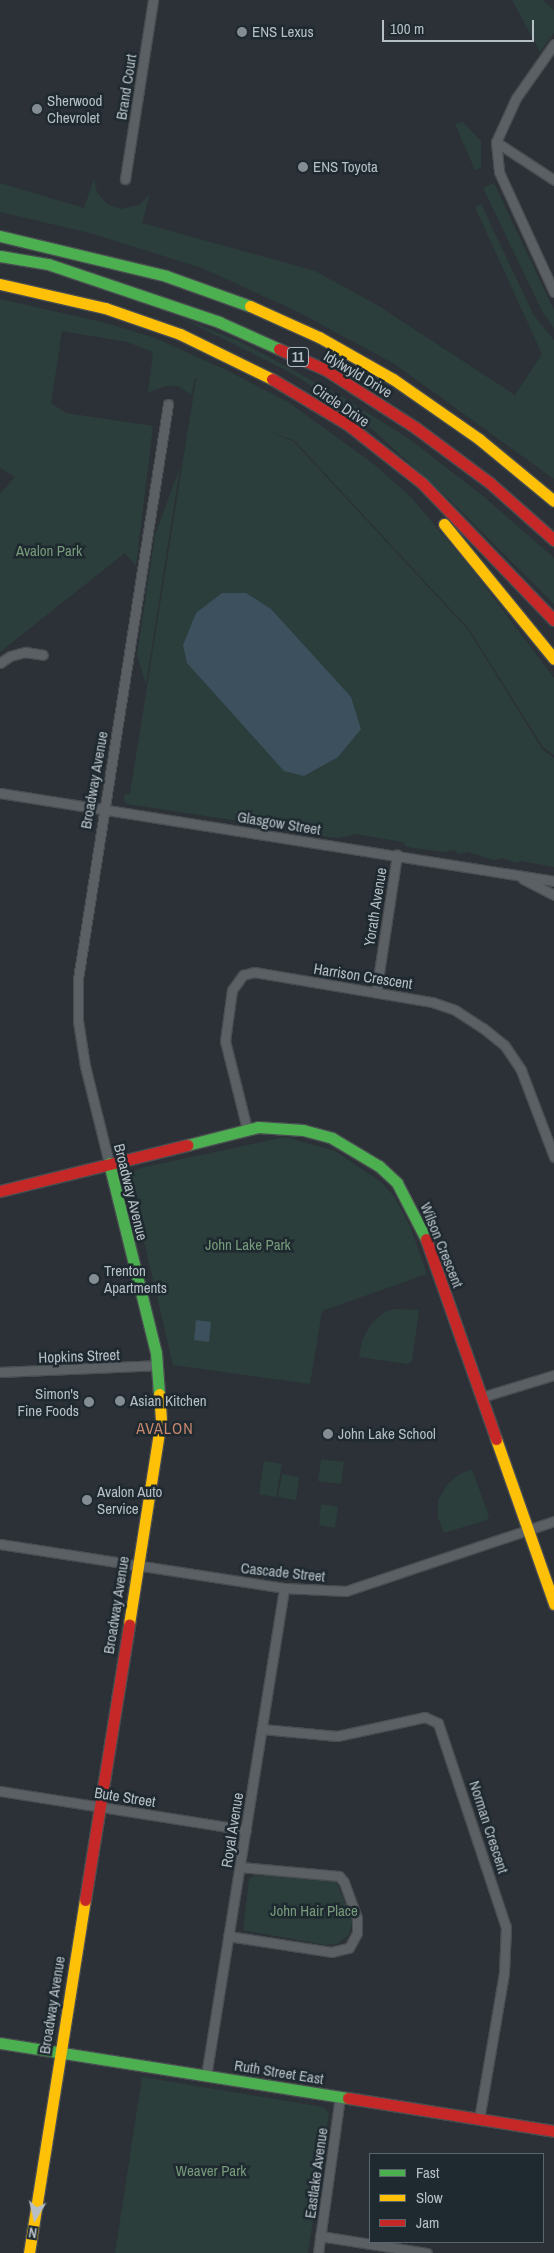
<!DOCTYPE html>
<html>
<head>
<meta charset="utf-8">
<style>
	body { margin:0 }
	#map { position:relative; width:554px; height:2253px; overflow:hidden; background:#2b3136; font-family:"Archivo Narrow",sans-serif }
	div>[style] { position:absolute }
	[style*='--x'] { left:calc(var(--x)*1px); top:calc(var(--y)*1px); width:calc(var(--w)*1px); rotate:calc(var(--a)*1deg) }
	.green>* { inset:0; background:#2b3e3c }
	.water>* { inset:0; background:#3c505e }
	.roads { filter:drop-shadow(1px 0 #494d51) drop-shadow(-1px 0 #494d51) drop-shadow(0 1px #494d51) drop-shadow(0 -1px #494d51) }
	.street>* { height:9px; margin:-4.5px; padding:0 4.5px; transform-origin:4.5px; border-radius:4.5px; background:#5b6064 }
	.fast>* { height:11px; margin:-5.5px; padding:0 5.5px; transform-origin:5.5px; border-radius:5.5px; background:#4caf50 }
	.slow>* { height:11px; margin:-5.5px; padding:0 5.5px; transform-origin:5.5px; border-radius:5.5px; background:#ffc107 }
	.jam>* { height:11px; margin:-5.5px; padding:0 5.5px; transform-origin:5.5px; border-radius:5.5px; background:#c62828 }
	.dots>* { width:14px; height:14px; translate:-50% -50%; box-sizing:border-box; border:2px solid #1f2930; border-radius:50% }
	span { translate:-50% -50%; white-space:nowrap; text-align:center; line-height:1.15; -webkit-text-stroke:5px #1f2930; paint-order:stroke }
	.shield-label span { padding:1px 4px; background:#1f2930; border:1px solid; border-radius:4px; -webkit-text-stroke-width:0 }
	.shield-label { font-size:14px; color:#b6bfc6; font-weight:700 }
	.poi-label { font-size:15px; color:#b6bfc6 }
	.left { translate:0 -50%; text-align:left }
	.right { translate:-100% -50%; text-align:right }
	.street-label { font-size:15px; color:#b6bfc6 }
	.park-label { font-size:15px; color:#769a7a }
	.neighbourhood-label { font-size:16px; color:#c9886e; letter-spacing:1px }
	.legend { position:absolute; left:369px; top:2153px; width:175px; height:90px; box-sizing:border-box; background:#1f2930; border:1px solid #5b656c; margin:0; padding:6px 9px; list-style:none; font-size:15px; color:#b6bfc6 }
	.legend li { display:flex; align-items:center; gap:10px; height:25px }
	.legend b { width:25px; border:1px solid #5b656c }
	.north { position:absolute; left:10px; top:2193px; width:50px; height:50px; -webkit-text-stroke:4px #1f2930; paint-order:stroke; rotate:189deg; font-size:14px; font-weight:700; line-height:20px; text-align:center; color:#b6bfc6 }
	.north::after { content:''; display:block; margin:auto; width:18px; height:22px; background:#b6bfc6; clip-path:polygon(50% 0,100% 100%,50% 72%,0 100%) }
	.scale { position:absolute; left:382px; top:20px; width:152px; height:22px; box-sizing:border-box; border:2px solid #b6bfc6; border-top:0; padding-left:6px; font-size:15px; line-height:18px; white-space:nowrap; color:#b6bfc6; -webkit-text-stroke:4px #1f2930; paint-order:stroke }
</style>
</head>
<body>
<div id="map">
	<div class="green">
		<div style="clip-path:polygon(512px 0,543px 0,554px 10px,554px 33px,540px 52px)"></div>
		<div style="clip-path:polygon(463px 122px,481px 141px,481px 168px,475px 170px,455px 124px)"></div>
		<div style="clip-path:polygon(94px 179px,97px 192px,107px 204px,120px 209px,139px 205px,150px 194px,142px 223px,315px 271px,377px 305px,515px 395px,542px 354px,475px 207px,481px 204px,534px 316px,554px 340px,554px 479px,393px 363px,298px 312px,202px 268px,90px 233px,0 212px,0 183px,84px 208px)"></div>
		<div style="clip-path:polygon(494px 183px,554px 310px,554px 328px,543px 313px,483px 188px)"></div>
		<div style="clip-path:polygon(0 299px,106px 323px,155px 338px,224px 369px,288px 402px,375px 465px,411px 497px,474px 572px,554px 678px,554px 755px,543px 747px,469px 629px,294px 440px,274px 434px,279px 427px,273px 434px,293px 441px,469px 631px,542px 749px,554px 758px,554px 867px,521px 861px,517px 863px,503px 858px,494px 860px,468px 852px,459px 854px,454px 850px,443px 852px,407px 847px,403px 842px,356px 834px,338px 838px,304px 834px,299px 828px,239px 816px,239px 821px,127px 804px,124px 800px,125px 794px,130px 794px,196px 379px,215px 390px,195px 378px,191px 395px,178px 386px,165px 386px,148px 393px,153px 352px,127px 342px,62px 331px,51px 403px,66px 413px,153px 426px,136px 566px,125px 553px,0 652px,0 494px,15px 477px,0 468px)"></div>
		<div style="clip-path:polygon(177px 316px,241px 342px,344px 398px,408px 438px,483px 496px,554px 558px,554px 604px,452px 502px,361px 419px,293px 374px)"></div>
		<div style="clip-path:polygon(180px 467px,146px 685px,137px 655px,155px 535px)"></div>
		<div style="clip-path:polygon(285px 1137px,335px 1151px,381px 1182px,394px 1196px,410px 1226px,427px 1274px,322px 1311px,310px 1384px,173px 1365px,129px 1177px,132px 1172px,141px 1168px)"></div>
		<div style="clip-path:polygon(395px 1309px,419px 1310px,412px 1361px,408px 1364px,359px 1357px,362px 1340px,371px 1324px,384px 1312px)"></div>
		<div style="clip-path:polygon(321px 1459px,344px 1462px,341px 1484px,318px 1481px)"></div>
		<div style="clip-path:polygon(264px 1461px,282px 1464px,276px 1497px,259px 1494px)"></div>
		<div style="clip-path:polygon(472px 1469px,489px 1516px,487px 1520px,444px 1533px,438px 1518px,438px 1500px,447px 1485px,458px 1475px)"></div>
		<div style="clip-path:polygon(282px 1474px,299px 1477px,296px 1500px,278px 1497px)"></div>
		<div style="clip-path:polygon(321px 1504px,338px 1507px,335px 1528px,319px 1525px)"></div>
		<div style="clip-path:polygon(255px 1875px,335px 1880px,353px 1919px,349px 1935px,337px 1944px,325px 1945px,243px 1930px,249px 1879px)"></div>
		<div style="clip-path:polygon(142px 2077px,323px 2107px,329px 2113px,308px 2253px,115px 2253px)"></div>
	</div>
	<div class="water">
		<div style="clip-path:polygon(222px 593px,246px 593px,271px 609px,351px 697px,361px 729px,338px 757px,304px 776px,284px 771px,187px 663px,183px 645px,196px 613px)"></div>
		<div style="clip-path:polygon(196px 1320px,211px 1322px,209px 1342px,194px 1340px)"></div>
	</div>
	<div class="roads">
		<div class="street">
			<div style="--x:554;--y:44;--w:66;--a:125.1"></div>
			<div style="--x:516;--y:98;--w:48;--a:114.4"></div>
			<div style="--x:496;--y:142;--w:30;--a:84"></div>
			<div style="--x:499;--y:172;--w:132;--a:65.4"></div>
			<div style="--x:496;--y:142;--w:69;--a:33.2"></div>
			<div style="--x:125;--y:179;--w:181;--a:-81.1"></div>
			<div style="--x:0;--y:663;--w:12;--a:-35"></div>
			<div style="--x:10;--y:656;--w:16;--a:-15"></div>
			<div style="--x:25;--y:652;--w:18;--a:9"></div>
			<div style="--x:0;--y:793;--w:561;--a:9.03"></div>
			<div style="--x:523;--y:879;--w:35;--a:27"></div>
			<div style="--x:376;--y:992;--w:139;--a:-81.3"></div>
			<div style="--x:247;--y:1129;--w:91;--a:-104"></div>
			<div style="--x:225;--y:1041;--w:51;--a:-82.2"></div>
			<div style="--x:232;--y:990;--w:19;--a:-54"></div>
			<div style="--x:243;--y:975;--w:11;--a:-15"></div>
			<div style="--x:254;--y:972;--w:181;--a:9.6"></div>
			<div style="--x:432;--y:1002;--w:24;--a:19"></div>
			<div style="--x:455;--y:1010;--w:33;--a:33"></div>
			<div style="--x:483;--y:1028;--w:28;--a:39"></div>
			<div style="--x:505;--y:1046;--w:29;--a:56"></div>
			<div style="--x:521;--y:1070;--w:93;--a:69.2"></div>
			<div style="--x:109;--y:1163;--w:100;--a:-103.9"></div>
			<div style="--x:85;--y:1066;--w:46;--a:-98.8"></div>
			<div style="--x:78;--y:1021;--w:42;--a:-90"></div>
			<div style="--x:78;--y:979;--w:582;--a:-81.1"></div>
			<div style="--x:0;--y:1372;--w:158;--a:-2.5"></div>
			<div style="--x:482;--y:1397;--w:75;--a:-17"></div>
			<div style="--x:0;--y:1544;--w:287;--a:8.8"></div>
			<div style="--x:284;--y:1588;--w:62;--a:2.8"></div>
			<div style="--x:346;--y:1591;--w:219;--a:-18.6"></div>
			<div style="--x:262;--y:1729;--w:75;--a:5.3"></div>
			<div style="--x:337;--y:1736;--w:90;--a:-12.2"></div>
			<div style="--x:425;--y:1717;--w:14;--a:25"></div>
			<div style="--x:438;--y:1723;--w:215;--a:71.6"></div>
			<div style="--x:506;--y:1927;--w:46;--a:92.5"></div>
			<div style="--x:504;--y:1973;--w:148;--a:99.7"></div>
			<div style="--x:0;--y:1791;--w:249;--a:9"></div>
			<div style="--x:228;--y:1936;--w:104;--a:8.8"></div>
			<div style="--x:331;--y:1952;--w:18;--a:-13"></div>
			<div style="--x:349;--y:1948;--w:17;--a:-62"></div>
			<div style="--x:357;--y:1933;--w:15;--a:-90"></div>
			<div style="--x:357;--y:1918;--w:38;--a:-110"></div>
			<div style="--x:344;--y:1882;--w:8;--a:-130"></div>
			<div style="--x:339;--y:1876;--w:99;--a:-174.8"></div>
			<div style="--x:206;--y:2076;--w:494;--a:-80.9"></div>
			<div style="--x:320;--y:2236;--w:108;--a:9"></div>
			<div style="--x:318;--y:2253;--w:158;--a:-82"></div>
		</div>
		<div class="fast">
			<div style="--x:0;--y:236;--w:171;--a:13.5"></div>
			<div style="--x:166;--y:276;--w:89;--a:19.7"></div>
			<div style="--x:0;--y:256;--w:49;--a:9.5"></div>
			<div style="--x:48;--y:264;--w:181;--a:18.7"></div>
			<div style="--x:219;--y:322;--w:66;--a:24.2"></div>
			<div style="--x:187;--y:1145;--w:73;--a:-14.2"></div>
			<div style="--x:258;--y:1127;--w:45;--a:3.8"></div>
			<div style="--x:303;--y:1130;--w:30;--a:15"></div>
			<div style="--x:332;--y:1138;--w:55;--a:30.8"></div>
			<div style="--x:379;--y:1166;--w:25;--a:43"></div>
			<div style="--x:397;--y:1183;--w:63;--a:62.6"></div>
			<div style="--x:109;--y:1163;--w:196;--a:76.1"></div>
			<div style="--x:156;--y:1353;--w:41;--a:85.8"></div>
			<div style="--x:0;--y:2043;--w:352;--a:9"></div>
		</div>
		<div class="slow">
			<div style="--x:0;--y:284;--w:108;--a:12.9"></div>
			<div style="--x:105;--y:308;--w:79;--a:19.1"></div>
			<div style="--x:180;--y:334;--w:102;--a:26.1"></div>
			<div style="--x:250;--y:306;--w:76;--a:24.2"></div>
			<div style="--x:319;--y:337;--w:85;--a:29.6"></div>
			<div style="--x:393;--y:379;--w:105;--a:34.9"></div>
			<div style="--x:479;--y:439;--w:97;--a:39.6"></div>
			<div style="--x:444;--y:524;--w:174;--a:50.8"></div>
			<div style="--x:496;--y:1439;--w:175;--a:70.6"></div>
			<div style="--x:129;--y:1624;--w:206;--a:-81.1"></div>
			<div style="--x:161;--y:1420;--w:26;--a:-94"></div>
			<div style="--x:29;--y:2253;--w:357;--a:-81"></div>
		</div>
		<div class="jam">
			<div style="--x:279;--y:349;--w:51;--a:24.1"></div>
			<div style="--x:326;--y:370;--w:107;--a:32.8"></div>
			<div style="--x:416;--y:428;--w:92;--a:36.6"></div>
			<div style="--x:490;--y:483;--w:86;--a:41.7"></div>
			<div style="--x:272;--y:379;--w:87;--a:31"></div>
			<div style="--x:347;--y:424;--w:95;--a:38.2"></div>
			<div style="--x:422;--y:483;--w:190;--a:46.1"></div>
			<div style="--x:0;--y:1191;--w:193;--a:-13.8"></div>
			<div style="--x:426;--y:1239;--w:212;--a:70.7"></div>
			<div style="--x:85;--y:1900;--w:279;--a:-80.9"></div>
			<div style="--x:348;--y:2098;--w:209;--a:9.1"></div>
		</div>
	</div>
	<div class="dots">
		<div style="left:242px;top:32px;background:#858d94"></div>
		<div style="left:37px;top:109px;background:#858d94"></div>
		<div style="left:303px;top:167px;background:#858d94"></div>
		<div style="left:94px;top:1279px;background:#858d94"></div>
		<div style="left:120px;top:1401px;background:#858d94"></div>
		<div style="left:89px;top:1402px;background:#858d94"></div>
		<div style="left:328px;top:1434px;background:#858d94"></div>
		<div style="left:87px;top:1500px;background:#858d94"></div>
	</div>
	<div class="shield-label">
		<span style="left:298px;top:357px">11</span>
	</div>
	<div class="poi-label">
		<span class="left" style="left:252px;top:32px">ENS Lexus</span>
		<span class="left" style="left:47px;top:109px">Sherwood<br>Chevrolet</span>
		<span class="left" style="left:313px;top:167px">ENS Toyota</span>
		<span class="left" style="left:104px;top:1279px">Trenton<br>Apartments</span>
		<span class="right" style="left:79px;top:1402px">Simon's<br>Fine Foods</span>
		<span class="left" style="left:130px;top:1401px">Asian Kitchen</span>
		<span class="left" style="left:338px;top:1434px">John Lake School</span>
		<span class="left" style="left:97px;top:1500px">Avalon Auto<br>Service</span>
	</div>
	<div class="street-label">
		<span style="left:126px;top:87px;rotate:-81deg">Brand Court</span>
		<span style="left:358px;top:374px;rotate:31deg">Idylwyld Drive</span>
		<span style="left:341px;top:405px;rotate:34deg">Circle Drive</span>
		<span style="left:94px;top:780px;rotate:-80deg">Broadway Avenue</span>
		<span style="left:279px;top:823px;rotate:9deg">Glasgow Street</span>
		<span style="left:375px;top:907px;rotate:-81deg">Yorath Avenue</span>
		<span style="left:363px;top:976px;rotate:9deg">Harrison Crescent</span>
		<span style="left:131px;top:1192px;rotate:76deg">Broadway Avenue</span>
		<span style="left:442px;top:1245px;rotate:68deg">Wilson Crescent</span>
		<span style="left:79px;top:1356px;rotate:-2deg">Hopkins Street</span>
		<span style="left:283px;top:1572px;rotate:6deg">Cascade Street</span>
		<span style="left:116px;top:1605px;rotate:-81deg">Broadway Avenue</span>
		<span style="left:125px;top:1797px;rotate:9deg">Bute Street</span>
		<span style="left:489px;top:1827px;rotate:72deg">Norman Crescent</span>
		<span style="left:232px;top:1830px;rotate:-81deg">Royal Avenue</span>
		<span style="left:52px;top:2005px;rotate:-81deg">Broadway Avenue</span>
		<span style="left:279px;top:2072px;rotate:9deg">Ruth Street East</span>
		<span style="left:316px;top:2173px;rotate:-82deg">Eastlake Avenue</span>
	</div>
	<div class="park-label">
		<span style="left:49px;top:551px">Avalon Park</span>
		<span style="left:248px;top:1245px">John Lake Park</span>
		<span style="left:314px;top:1911px">John Hair Place</span>
		<span style="left:211px;top:2171px">Weaver Park</span>
	</div>
	<div class="neighbourhood-label">
		<span style="left:165px;top:1428px">AVALON</span>
	</div>
	<ul class="legend">
	<li><b style="height:6px;background:#4caf50"></b>Fast</li>
	<li><b style="height:6px;background:#ffc107"></b>Slow</li>
	<li><b style="height:6px;background:#c62828"></b>Jam</li>
	</ul>
	<div class="north">N</div>
	<div class="scale">100 m</div>
</div>
</body>
</html>
